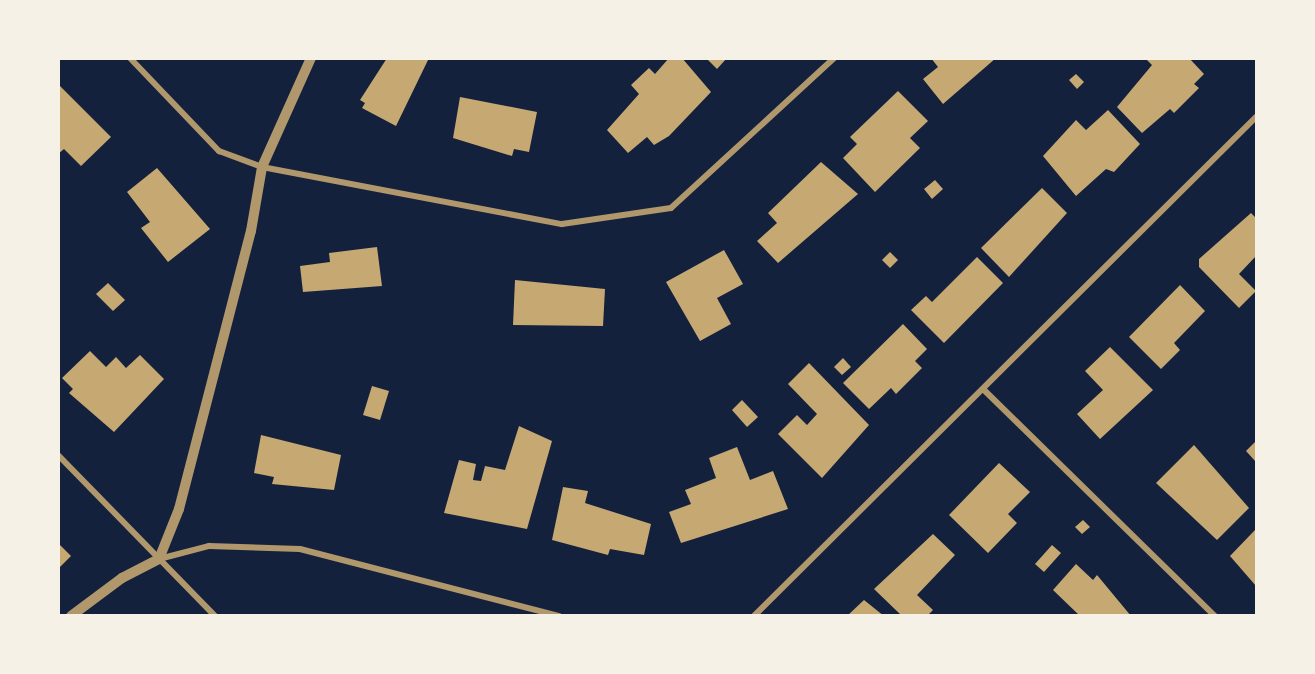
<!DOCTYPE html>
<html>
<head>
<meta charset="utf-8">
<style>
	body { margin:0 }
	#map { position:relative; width:1315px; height:674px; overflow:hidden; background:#14213d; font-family:Manrope,sans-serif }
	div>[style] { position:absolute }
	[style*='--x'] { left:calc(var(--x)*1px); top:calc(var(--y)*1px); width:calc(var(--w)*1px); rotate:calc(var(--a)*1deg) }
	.building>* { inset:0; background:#c6a872 }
	.minor>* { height:6px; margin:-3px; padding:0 3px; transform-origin:3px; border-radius:3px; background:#b1986c }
	.tertiary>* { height:10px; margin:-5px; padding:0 5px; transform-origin:5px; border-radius:5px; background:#b1986c }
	span { translate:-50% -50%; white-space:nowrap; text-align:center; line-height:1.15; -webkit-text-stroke:4.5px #f6f1e7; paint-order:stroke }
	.frame { position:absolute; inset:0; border:60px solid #f6f1e7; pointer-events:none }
</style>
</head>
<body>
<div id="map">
	<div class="building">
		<div style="clip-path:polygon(387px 58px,429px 58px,396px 126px,362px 108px,365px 103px,360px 100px)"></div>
		<div style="clip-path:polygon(669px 58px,682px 58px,711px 92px,669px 136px,654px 145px,647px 137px,628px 153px,607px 130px,639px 94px,631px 85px,649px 68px,655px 74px)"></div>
		<div style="clip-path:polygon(706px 58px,727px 58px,717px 69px)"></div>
		<div style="clip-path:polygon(931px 58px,996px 58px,943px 104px,923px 79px,938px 67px)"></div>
		<div style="clip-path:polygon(1145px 58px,1189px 58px,1204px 74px,1194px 84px,1199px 88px,1174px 113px,1170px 109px,1142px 133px,1117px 107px,1152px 65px)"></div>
		<div style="clip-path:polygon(1076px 74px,1084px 82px,1077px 89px,1069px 80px)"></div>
		<div style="clip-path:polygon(58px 84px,111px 137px,81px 166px,64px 149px,58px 154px)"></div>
		<div style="clip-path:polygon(898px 91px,928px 121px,910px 138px,920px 148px,875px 192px,843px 158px,857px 144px,850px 137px)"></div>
		<div style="clip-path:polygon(460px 97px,537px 112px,529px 152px,514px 149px,512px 156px,453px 138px)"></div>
		<div style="clip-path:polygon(1108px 110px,1140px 144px,1114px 172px,1106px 169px,1076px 196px,1043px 156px,1076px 120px,1086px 130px)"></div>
		<div style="clip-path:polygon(821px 162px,858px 194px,778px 263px,757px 241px,777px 223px,768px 213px)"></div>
		<div style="clip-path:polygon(157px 168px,210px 229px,168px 262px,141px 228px,150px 222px,127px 192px)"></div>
		<div style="clip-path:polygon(935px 180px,943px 189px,932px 199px,924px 189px)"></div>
		<div style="clip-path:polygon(1042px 188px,1067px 213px,1009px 277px,981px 248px)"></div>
		<div style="clip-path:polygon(1251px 213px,1256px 218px,1256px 256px,1239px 274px,1256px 291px,1239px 308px,1199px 267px,1199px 259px)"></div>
		<div style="clip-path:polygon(377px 247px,382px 286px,303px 292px,300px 266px,330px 262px,329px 253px)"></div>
		<div style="clip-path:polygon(724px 250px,743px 284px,717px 298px,731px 324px,700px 341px,666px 282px)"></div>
		<div style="clip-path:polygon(890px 252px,898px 260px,890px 268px,882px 260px)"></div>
		<div style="clip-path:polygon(977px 257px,1003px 283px,944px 343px,911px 310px,926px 296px,932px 302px)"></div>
		<div style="clip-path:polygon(515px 280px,605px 289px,603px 326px,513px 325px)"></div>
		<div style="clip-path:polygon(108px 283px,125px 300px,113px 311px,96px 294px)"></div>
		<div style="clip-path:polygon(1180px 285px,1205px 311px,1174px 343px,1180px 350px,1161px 369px,1129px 337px)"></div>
		<div style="clip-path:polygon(903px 324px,927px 349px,915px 361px,922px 368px,896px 394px,891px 388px,869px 409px,843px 383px)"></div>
		<div style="clip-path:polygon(1110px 347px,1153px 390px,1100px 439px,1077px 414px,1103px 390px,1085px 371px)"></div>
		<div style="clip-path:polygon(90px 351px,106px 367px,116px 357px,126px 368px,140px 355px,164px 379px,114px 432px,69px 393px,73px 389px,62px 378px)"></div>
		<div style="clip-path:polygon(843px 358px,851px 367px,842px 375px,834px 367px)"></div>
		<div style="clip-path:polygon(809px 363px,869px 425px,822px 478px,778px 434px,797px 415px,807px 425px,817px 414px,788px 384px)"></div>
		<div style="clip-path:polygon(372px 386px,389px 391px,380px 420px,363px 415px)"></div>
		<div style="clip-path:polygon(742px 400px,758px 417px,747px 427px,732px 410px)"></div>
		<div style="clip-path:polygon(519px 426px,552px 441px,527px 529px,444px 513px,459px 460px,476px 464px,473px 480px,481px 481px,485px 466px,505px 470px)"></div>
		<div style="clip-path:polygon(261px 435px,341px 455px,334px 490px,272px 484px,274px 477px,254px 473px)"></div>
		<div style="clip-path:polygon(1256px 441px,1256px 462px,1246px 451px)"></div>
		<div style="clip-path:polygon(1194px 445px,1249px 508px,1217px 540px,1156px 483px)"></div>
		<div style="clip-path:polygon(737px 447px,750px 480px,773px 471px,788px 509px,681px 543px,669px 512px,691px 504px,685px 490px,716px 478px,709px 458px)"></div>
		<div style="clip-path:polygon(999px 463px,1030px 492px,1008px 514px,1017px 523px,988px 553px,949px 515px)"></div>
		<div style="clip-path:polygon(563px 487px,588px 491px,585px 503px,651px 524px,644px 555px,610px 549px,608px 555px,552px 540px)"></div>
		<div style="clip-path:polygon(1083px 520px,1090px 527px,1082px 534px,1075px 527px)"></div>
		<div style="clip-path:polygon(1255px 530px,1256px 531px,1256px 586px,1230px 556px)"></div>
		<div style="clip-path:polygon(933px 534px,955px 555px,917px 595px,933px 610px,927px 616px,902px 616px,874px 589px)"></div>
		<div style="clip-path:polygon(58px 543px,71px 556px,58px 569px)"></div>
		<div style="clip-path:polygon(1052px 545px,1061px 553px,1044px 572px,1035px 564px)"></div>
		<div style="clip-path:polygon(1076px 564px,1093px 580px,1097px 575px,1131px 616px,1080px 616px,1053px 590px)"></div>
		<div style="clip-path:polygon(864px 600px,884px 616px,847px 616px)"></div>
	</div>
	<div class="minor">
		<div style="--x:130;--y:58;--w:129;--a:46.3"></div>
		<div style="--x:219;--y:151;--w:46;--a:20.4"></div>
		<div style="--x:262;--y:167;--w:305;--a:10.8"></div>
		<div style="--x:562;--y:224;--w:110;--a:-8.4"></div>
		<div style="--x:671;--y:208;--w:222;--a:-42.6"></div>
		<div style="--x:983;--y:389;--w:325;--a:44.4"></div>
		<div style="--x:58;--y:455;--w:225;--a:45.7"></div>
		<div style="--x:159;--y:559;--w:52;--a:-14.6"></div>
		<div style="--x:209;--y:546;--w:91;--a:1.9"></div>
		<div style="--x:300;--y:549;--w:268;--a:14.5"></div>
		<div style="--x:754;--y:616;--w:708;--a:-44.83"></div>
	</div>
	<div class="tertiary">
		<div style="--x:71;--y:616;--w:64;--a:-36.7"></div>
		<div style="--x:122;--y:578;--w:42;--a:-27.2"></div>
		<div style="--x:159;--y:559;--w:54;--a:-68.2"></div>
		<div style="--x:179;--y:509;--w:287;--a:-75.5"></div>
		<div style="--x:251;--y:231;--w:65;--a:-80.2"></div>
		<div style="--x:262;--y:167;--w:120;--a:-65.8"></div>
	</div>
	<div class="frame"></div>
</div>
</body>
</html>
